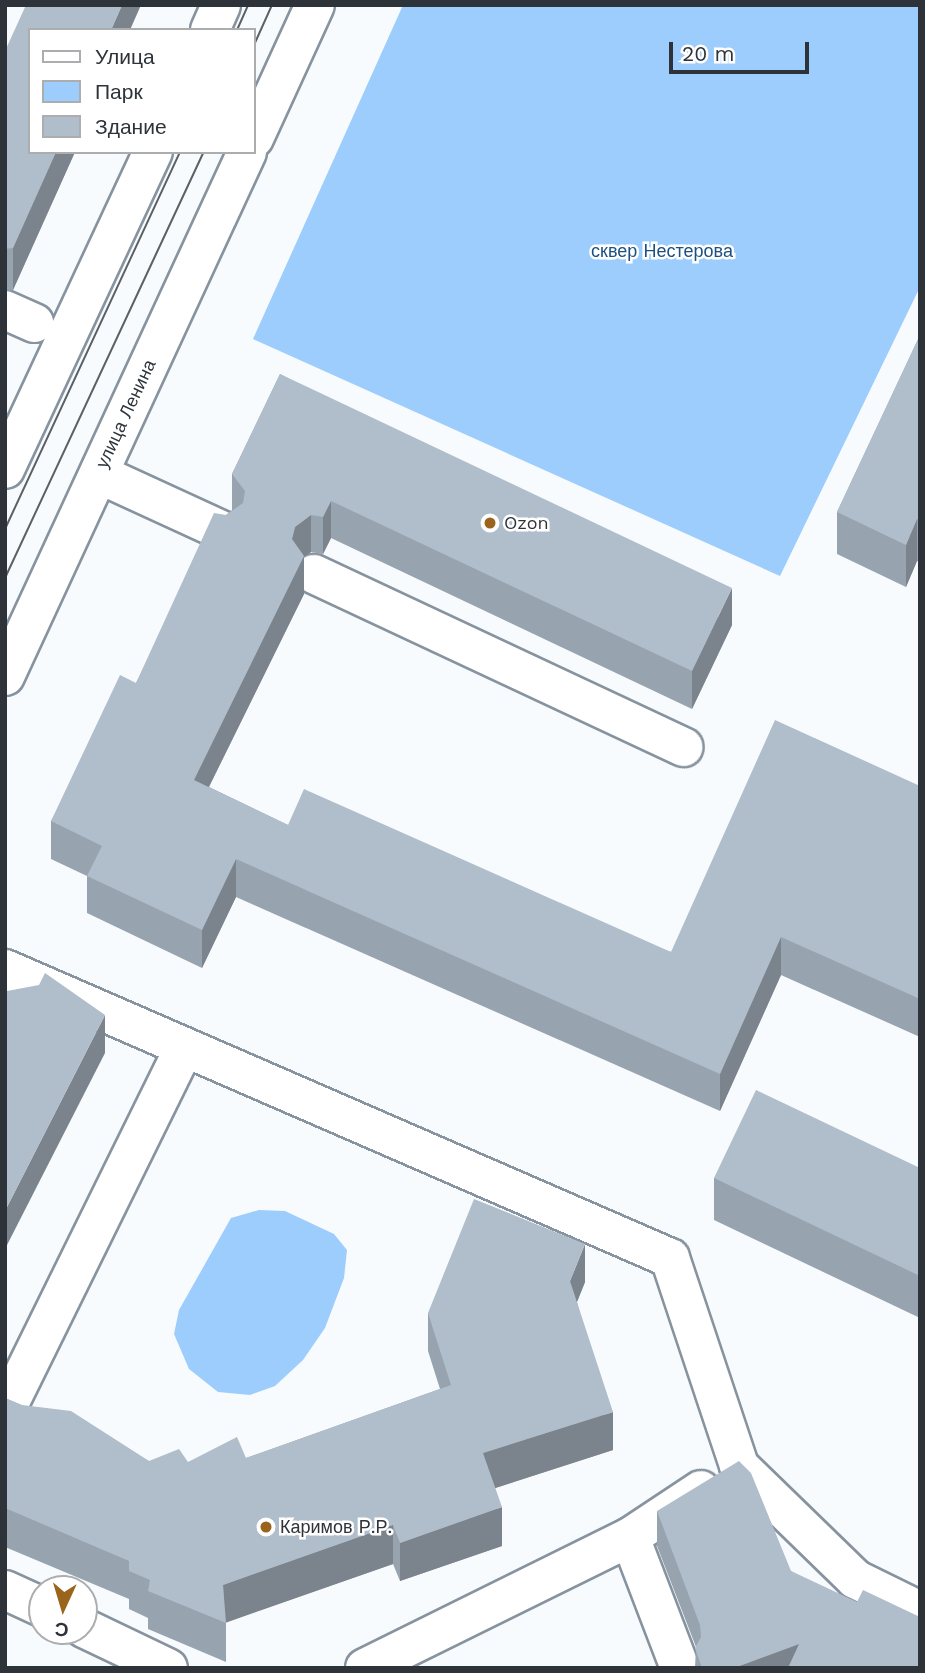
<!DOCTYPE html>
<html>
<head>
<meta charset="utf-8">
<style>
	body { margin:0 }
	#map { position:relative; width:925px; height:1673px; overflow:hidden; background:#f8fbfd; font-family:"Work Sans",sans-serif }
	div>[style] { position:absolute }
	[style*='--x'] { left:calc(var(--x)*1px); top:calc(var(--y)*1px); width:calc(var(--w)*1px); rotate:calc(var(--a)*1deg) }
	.green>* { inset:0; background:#9dcdfc }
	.roads { filter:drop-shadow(2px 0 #87939f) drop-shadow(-2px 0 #87939f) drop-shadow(0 2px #87939f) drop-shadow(0 -2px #87939f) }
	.minor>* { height:38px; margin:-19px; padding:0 19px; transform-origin:19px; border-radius:19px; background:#fff }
	.tram>* { height:2px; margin:-1px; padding:0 1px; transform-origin:1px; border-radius:1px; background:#5b6065 }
	.wall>* { inset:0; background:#97a3ae }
	.shaded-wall>* { inset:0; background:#7b848d }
	.building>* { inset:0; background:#b0bdca }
	.dots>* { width:19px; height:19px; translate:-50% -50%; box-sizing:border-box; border:4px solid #fff; border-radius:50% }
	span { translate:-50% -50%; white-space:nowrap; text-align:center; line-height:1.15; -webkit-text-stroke:5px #fff; paint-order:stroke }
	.park-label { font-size:18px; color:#1c517f }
	.street-label { font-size:18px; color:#2d3338 }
	.poi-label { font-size:18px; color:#2d3338 }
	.left { translate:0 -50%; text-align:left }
	.frame { position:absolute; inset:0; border:7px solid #2d3338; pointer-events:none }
	.legend { position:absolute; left:28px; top:28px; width:228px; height:126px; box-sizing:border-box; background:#fff; border:2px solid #abadaf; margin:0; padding:9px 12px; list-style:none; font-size:21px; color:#2d3338 }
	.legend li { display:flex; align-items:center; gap:14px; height:35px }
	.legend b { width:35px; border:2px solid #abadaf }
	.north { position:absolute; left:28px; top:1575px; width:70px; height:70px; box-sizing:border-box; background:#fff; border:2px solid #abadaf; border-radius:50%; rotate:184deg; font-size:19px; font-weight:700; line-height:28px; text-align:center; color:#2d3338 }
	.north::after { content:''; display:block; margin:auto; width:24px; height:32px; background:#9a641d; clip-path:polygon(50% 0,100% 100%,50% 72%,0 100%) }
	.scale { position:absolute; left:669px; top:42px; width:140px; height:32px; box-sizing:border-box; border:4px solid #2d3338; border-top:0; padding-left:9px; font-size:21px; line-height:24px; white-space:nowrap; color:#2d3338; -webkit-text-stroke:5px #fff; paint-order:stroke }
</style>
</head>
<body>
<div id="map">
	<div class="green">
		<div style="clip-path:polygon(403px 5px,920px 5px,920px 287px,780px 576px,253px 339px)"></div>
		<div style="clip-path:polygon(259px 1210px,285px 1211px,334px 1234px,347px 1250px,344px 1278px,325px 1328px,303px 1360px,275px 1386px,250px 1395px,218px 1392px,189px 1369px,174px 1334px,179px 1310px,231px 1218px)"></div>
	</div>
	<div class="roads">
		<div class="minor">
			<div style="--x:210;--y:30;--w:27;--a:-66"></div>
			<div style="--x:254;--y:138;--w:146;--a:-65.4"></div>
			<div style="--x:5;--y:310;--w:32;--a:24"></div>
			<div style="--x:5;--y:469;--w:350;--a:-65"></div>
			<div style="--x:99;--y:474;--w:136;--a:24.7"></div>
			<div style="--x:314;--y:574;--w:408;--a:25.1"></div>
			<div style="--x:5;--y:676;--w:577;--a:-65.21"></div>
			<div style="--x:5;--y:969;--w:725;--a:23.49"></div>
			<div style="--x:670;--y:1258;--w:219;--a:71.6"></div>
			<div style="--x:739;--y:1466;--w:162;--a:44.2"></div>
			<div style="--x:855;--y:1579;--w:72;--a:26.2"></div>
			<div style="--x:5;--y:1412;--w:403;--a:-63.8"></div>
			<div style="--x:5;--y:1590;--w:41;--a:24.7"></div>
			<div style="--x:84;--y:1628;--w:93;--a:25.5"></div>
			<div style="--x:365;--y:1668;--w:296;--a:-26.3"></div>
			<div style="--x:680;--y:1668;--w:140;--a:-110.9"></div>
			<div style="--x:630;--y:1537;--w:85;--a:-33.5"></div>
		</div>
	</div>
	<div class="tram">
		<div style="--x:237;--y:30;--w:27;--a:-66"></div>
		<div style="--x:254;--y:45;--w:44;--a:-65.8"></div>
		<div style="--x:5;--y:529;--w:416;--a:-65.1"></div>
		<div style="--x:5;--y:578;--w:470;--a:-65"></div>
	</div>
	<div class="wall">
		<div style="clip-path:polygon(5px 51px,30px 152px,75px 152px,13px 290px,5px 291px)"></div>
		<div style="clip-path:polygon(920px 335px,920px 562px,917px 561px,906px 587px,837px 554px,837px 512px)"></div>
		<div style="clip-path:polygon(280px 374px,732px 625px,692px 709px,331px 538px,323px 554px,311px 552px,304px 557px,304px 594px,209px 787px,288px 825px,671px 952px,920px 786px,920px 1037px,781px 975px,720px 1111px,236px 897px,202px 968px,87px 913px,87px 876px,51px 859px,51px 821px,136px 683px,226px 515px,232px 510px,232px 474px)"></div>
		<div style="clip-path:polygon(920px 1168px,920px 1318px,714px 1220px,714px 1178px)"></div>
		<div style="clip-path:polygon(585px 1282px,577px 1302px,613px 1450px,495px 1488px,502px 1546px,400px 1581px,393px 1564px,226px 1622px,226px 1662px,148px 1629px,148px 1618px,129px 1609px,129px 1599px,5px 1547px,5px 1398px,149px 1461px,188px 1462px,246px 1458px,440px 1389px,428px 1351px,428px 1313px)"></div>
		<div style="clip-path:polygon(657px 1511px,791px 1571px,920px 1668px,695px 1668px,696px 1647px,657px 1546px)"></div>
	</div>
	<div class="shaded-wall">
		<div style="clip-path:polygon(122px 5px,141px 5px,130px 30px,111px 30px)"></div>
		<div style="clip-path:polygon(56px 152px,75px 152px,13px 290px,13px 248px)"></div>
		<div style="clip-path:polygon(331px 501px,331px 538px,323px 554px,323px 517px)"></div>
		<div style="clip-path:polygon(311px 515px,311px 552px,304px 557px,304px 594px,194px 817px,194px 780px,292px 539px,295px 527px)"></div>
		<div style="clip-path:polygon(917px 519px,917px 561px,906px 587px,906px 545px)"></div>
		<div style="clip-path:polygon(732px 588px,732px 625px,692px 709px,692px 671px)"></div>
		<div style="clip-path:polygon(236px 859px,236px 897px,202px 968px,202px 930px)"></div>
		<div style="clip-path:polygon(781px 937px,781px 975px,720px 1111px,720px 1074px)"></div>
		<div style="clip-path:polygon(105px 1015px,105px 1053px,5px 1249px,5px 1211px)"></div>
		<div style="clip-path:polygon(585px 1244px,585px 1282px,570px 1319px,570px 1281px)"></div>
		<div style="clip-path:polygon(613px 1412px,613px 1450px,483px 1492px,483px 1453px)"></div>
		<div style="clip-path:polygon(502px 1507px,502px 1546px,400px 1581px,400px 1543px)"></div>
		<div style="clip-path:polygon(393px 1525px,393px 1564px,225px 1623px,223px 1585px)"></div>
		<div style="clip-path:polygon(799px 1644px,799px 1668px,734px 1668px)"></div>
	</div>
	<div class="building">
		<div style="clip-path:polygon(26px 5px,122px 5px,111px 30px,30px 30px,30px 152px,56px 152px,13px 248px,5px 249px,5px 51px)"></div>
		<div style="clip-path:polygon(920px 335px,920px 520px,917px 519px,906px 545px,837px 512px)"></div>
		<div style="clip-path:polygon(280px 374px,732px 588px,692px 671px,331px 501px,323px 517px,311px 515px,295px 527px,292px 539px,304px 556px,194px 780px,288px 825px,304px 789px,671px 952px,775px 720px,920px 786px,920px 999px,781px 937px,720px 1074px,236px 859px,202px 930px,87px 876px,102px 846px,51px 821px,120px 675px,136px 683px,214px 513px,226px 515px,243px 503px,245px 491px,232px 474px)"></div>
		<div style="clip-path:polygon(45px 973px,105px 1015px,5px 1211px,5px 993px,7px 991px,39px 985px)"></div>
		<div style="clip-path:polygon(756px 1090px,920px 1168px,920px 1276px,714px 1178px)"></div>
		<div style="clip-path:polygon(474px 1199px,585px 1244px,570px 1281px,613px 1412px,483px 1453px,502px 1507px,400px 1543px,393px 1525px,223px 1585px,226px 1623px,148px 1591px,150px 1580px,129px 1571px,129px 1561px,5px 1508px,5px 1398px,22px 1405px,71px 1411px,149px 1461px,179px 1449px,188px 1462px,237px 1437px,246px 1458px,451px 1385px,428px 1313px)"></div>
		<div style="clip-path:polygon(739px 1461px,751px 1473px,791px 1571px,857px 1602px,863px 1590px,920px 1617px,920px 1668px,788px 1668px,799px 1644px,734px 1668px,702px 1668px,695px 1648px,701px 1637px,700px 1625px,657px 1511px)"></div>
	</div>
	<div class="dots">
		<div style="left:490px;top:523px;background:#9a641d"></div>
		<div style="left:266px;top:1527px;background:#9a641d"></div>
	</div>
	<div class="park-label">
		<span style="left:662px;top:251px">сквер Нестерова</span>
	</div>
	<div class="street-label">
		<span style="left:126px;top:414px;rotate:-65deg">улица Ленина</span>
	</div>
	<div class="poi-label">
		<span class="left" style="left:504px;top:523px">Ozon</span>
		<span class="left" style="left:280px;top:1527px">Каримов Р.Р.</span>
	</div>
	<div class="frame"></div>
	<ul class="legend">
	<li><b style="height:9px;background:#fff"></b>Улица</li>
	<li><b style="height:19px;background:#9dcdfc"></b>Парк</li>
	<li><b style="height:19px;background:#b0bdca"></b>Здание</li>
	</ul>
	<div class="north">С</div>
	<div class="scale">20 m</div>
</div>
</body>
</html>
